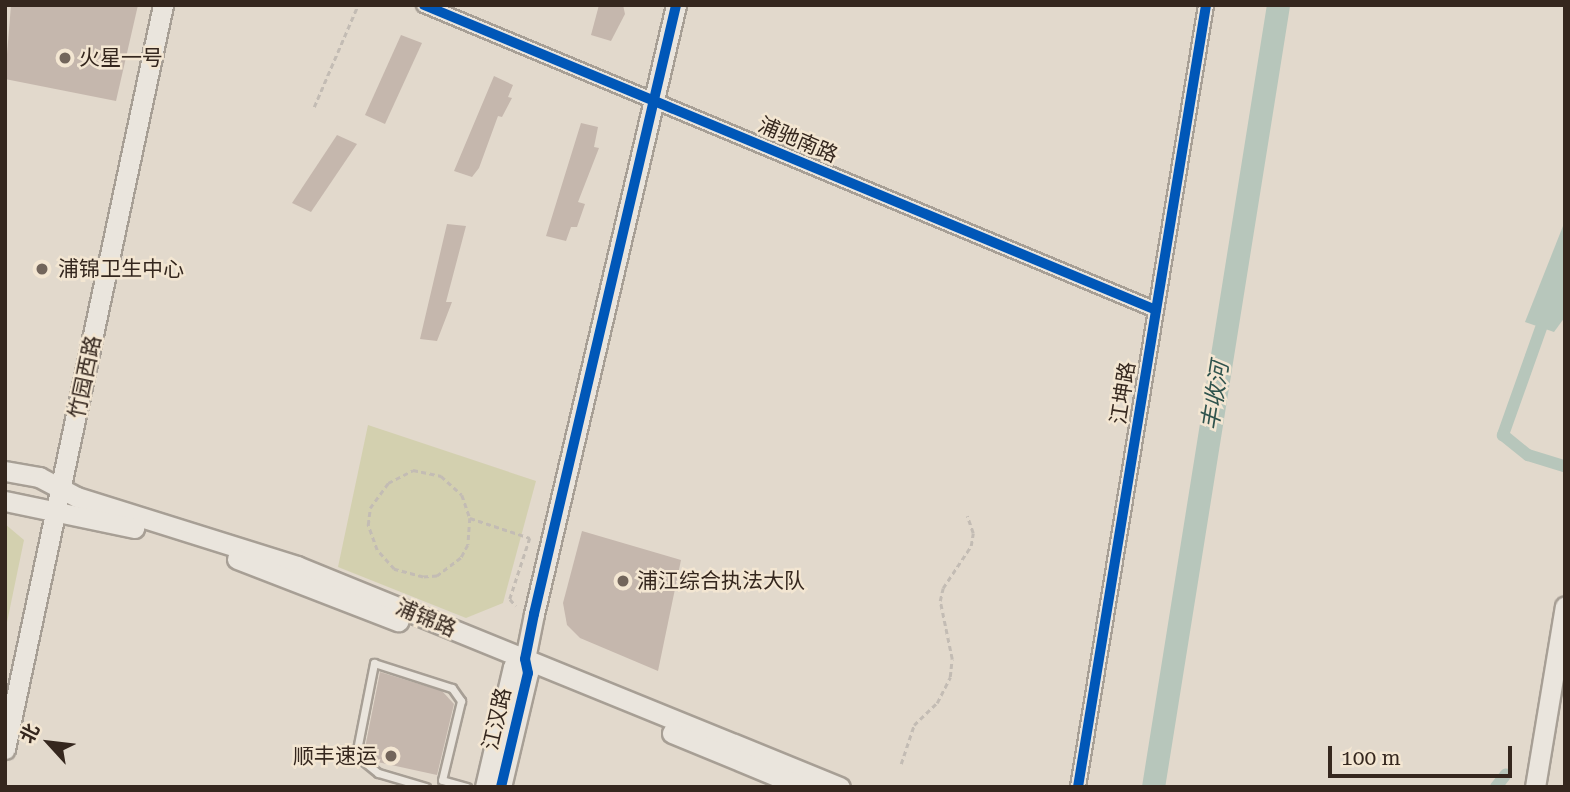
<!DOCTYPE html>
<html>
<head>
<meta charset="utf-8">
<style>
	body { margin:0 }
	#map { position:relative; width:1570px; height:792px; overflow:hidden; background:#e2d9cc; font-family:"Roboto Serif","Noto Sans SC",serif }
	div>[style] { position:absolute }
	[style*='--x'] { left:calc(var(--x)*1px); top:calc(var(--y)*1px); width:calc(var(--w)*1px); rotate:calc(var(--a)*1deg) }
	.green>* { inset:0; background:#d3d0af }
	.water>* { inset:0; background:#b7c6bb }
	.canal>* { height:12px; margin:-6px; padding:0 6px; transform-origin:6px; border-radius:6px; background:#b7c6bb }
	.river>* { height:23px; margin:-11.5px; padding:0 11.5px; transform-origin:11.5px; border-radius:11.5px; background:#b7c6bb }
	.building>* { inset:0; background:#c5b7ad }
	.path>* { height:2.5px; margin-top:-1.25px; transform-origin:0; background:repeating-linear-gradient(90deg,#c3bcb4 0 5px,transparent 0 8.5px) }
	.roads { filter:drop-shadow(2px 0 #a79f95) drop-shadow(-2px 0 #a79f95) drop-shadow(0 2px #a79f95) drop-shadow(0 -2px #a79f95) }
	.lane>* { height:7px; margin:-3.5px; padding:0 3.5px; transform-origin:3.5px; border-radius:3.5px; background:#eae5dd }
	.street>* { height:14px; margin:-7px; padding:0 7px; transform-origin:7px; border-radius:7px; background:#eae5dd }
	.secondary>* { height:19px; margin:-9.5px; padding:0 9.5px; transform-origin:9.5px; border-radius:9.5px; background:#eae5dd }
	.cycleway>* { height:10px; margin:-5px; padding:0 5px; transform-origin:5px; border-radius:5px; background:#0057b8 }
	.dots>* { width:19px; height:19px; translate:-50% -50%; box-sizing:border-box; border:4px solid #f3e6d2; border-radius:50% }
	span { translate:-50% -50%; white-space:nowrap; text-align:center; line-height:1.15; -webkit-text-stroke:5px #f3e6d2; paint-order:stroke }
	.poi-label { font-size:21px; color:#35271e }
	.left { translate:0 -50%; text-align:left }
	.right { translate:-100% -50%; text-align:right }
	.street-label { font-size:21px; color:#35271e }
	.water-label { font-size:23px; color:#2f534d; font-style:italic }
	.frame { position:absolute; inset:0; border:7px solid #35271e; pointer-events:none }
	.north { position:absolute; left:14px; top:708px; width:70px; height:70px; -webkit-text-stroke:5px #f3e6d2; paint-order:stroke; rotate:297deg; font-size:19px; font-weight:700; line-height:28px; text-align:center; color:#35271e }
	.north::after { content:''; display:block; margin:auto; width:24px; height:32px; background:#35271e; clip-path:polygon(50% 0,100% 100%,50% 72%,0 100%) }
	.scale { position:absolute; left:1328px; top:746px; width:184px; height:32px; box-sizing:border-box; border:4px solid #35271e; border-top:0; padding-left:9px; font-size:21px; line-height:24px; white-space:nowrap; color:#35271e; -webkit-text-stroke:5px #f3e6d2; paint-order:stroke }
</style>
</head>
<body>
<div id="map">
	<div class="green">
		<div style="clip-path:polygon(368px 425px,536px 481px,503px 603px,466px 618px,338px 567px)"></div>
		<div style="clip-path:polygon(5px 524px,24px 540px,5px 632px)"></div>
	</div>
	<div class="water">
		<div style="clip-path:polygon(1565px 221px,1565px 317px,1554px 332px,1525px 322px)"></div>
	</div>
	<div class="canal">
		<div style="--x:1541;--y:328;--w:114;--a:109.6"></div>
		<div style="--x:1503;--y:435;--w:32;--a:39"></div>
		<div style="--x:1528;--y:455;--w:39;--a:17"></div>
		<div style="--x:1496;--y:787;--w:16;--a:-52"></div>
	</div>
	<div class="river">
		<div style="--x:1153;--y:787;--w:792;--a:-80.92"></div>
	</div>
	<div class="building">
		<div style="clip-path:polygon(11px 5px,138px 5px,116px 101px,5px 79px)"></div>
		<div style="clip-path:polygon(599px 5px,623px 5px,625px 14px,611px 41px,591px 35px)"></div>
		<div style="clip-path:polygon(401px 35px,422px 43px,385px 124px,365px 115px)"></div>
		<div style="clip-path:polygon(494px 76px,513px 85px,508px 97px,512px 98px,502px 117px,498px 116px,479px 168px,472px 177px,454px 171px)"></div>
		<div style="clip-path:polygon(581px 123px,598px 127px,594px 147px,599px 148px,578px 202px,585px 204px,577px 227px,571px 227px,566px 241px,546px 236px)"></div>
		<div style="clip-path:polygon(337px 135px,357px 144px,311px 212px,292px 203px)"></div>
		<div style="clip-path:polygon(447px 224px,466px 226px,446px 302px,452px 302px,437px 341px,420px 339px)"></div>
		<div style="clip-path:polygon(582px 531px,681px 560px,658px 671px,580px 638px,567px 625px,563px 603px)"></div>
		<div style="clip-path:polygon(380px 672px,442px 691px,454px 704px,437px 775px,373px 761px,364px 753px)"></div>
	</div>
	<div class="path">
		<div style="--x:314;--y:107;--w:111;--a:-66.7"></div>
		<div style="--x:470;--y:518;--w:27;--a:94"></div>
		<div style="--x:468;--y:545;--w:15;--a:118"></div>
		<div style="--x:461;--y:558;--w:30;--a:143"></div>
		<div style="--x:437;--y:576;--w:14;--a:176"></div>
		<div style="--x:423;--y:577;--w:30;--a:-165"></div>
		<div style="--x:394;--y:569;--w:25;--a:-132"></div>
		<div style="--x:377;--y:550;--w:27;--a:-110"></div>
		<div style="--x:368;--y:525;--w:17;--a:-83"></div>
		<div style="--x:370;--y:508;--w:31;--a:-54"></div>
		<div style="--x:388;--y:483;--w:28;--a:-27"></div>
		<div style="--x:413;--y:470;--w:29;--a:12"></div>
		<div style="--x:441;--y:476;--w:28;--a:42"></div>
		<div style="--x:462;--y:495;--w:24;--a:71"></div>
		<div style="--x:470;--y:518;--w:63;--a:18.4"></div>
		<div style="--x:530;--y:538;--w:64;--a:108.2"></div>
		<div style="--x:510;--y:599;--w:9;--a:49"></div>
		<div style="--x:901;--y:764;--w:41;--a:-71.6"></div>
		<div style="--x:914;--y:725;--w:32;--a:-44"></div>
		<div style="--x:937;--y:703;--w:29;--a:-63"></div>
		<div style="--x:950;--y:677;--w:18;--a:-84"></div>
		<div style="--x:952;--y:659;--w:59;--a:-101.7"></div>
		<div style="--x:940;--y:601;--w:13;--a:-77"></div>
		<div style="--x:943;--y:588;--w:50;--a:-56.3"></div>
		<div style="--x:971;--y:546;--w:13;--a:-81"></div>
		<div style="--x:973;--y:533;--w:18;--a:-109"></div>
	</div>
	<div class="roads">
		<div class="lane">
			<div style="--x:426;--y:787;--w:50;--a:-163.7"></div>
			<div style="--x:378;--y:773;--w:28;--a:-141"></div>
			<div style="--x:356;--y:755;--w:94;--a:-78.9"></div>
			<div style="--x:374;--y:663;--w:82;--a:17.8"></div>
			<div style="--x:452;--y:688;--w:16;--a:55"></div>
			<div style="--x:461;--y:701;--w:81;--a:103.5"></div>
			<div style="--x:442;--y:780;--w:26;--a:16"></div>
		</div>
		<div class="street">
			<div style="--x:424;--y:5;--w:793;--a:22.62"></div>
			<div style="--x:1078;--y:787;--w:792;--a:-80.7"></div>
		</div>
		<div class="secondary">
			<div style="--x:5;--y:471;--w:35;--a:10"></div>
			<div style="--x:39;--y:477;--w:43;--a:27.8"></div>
			<div style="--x:77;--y:497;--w:231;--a:17.4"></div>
			<div style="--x:297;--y:566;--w:586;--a:22.15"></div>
			<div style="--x:5;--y:501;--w:132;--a:11.8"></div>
			<div style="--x:237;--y:559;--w:173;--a:21.1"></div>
			<div style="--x:672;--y:733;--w:142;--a:22.4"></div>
			<div style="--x:5;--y:749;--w:761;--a:-78.01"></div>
			<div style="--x:485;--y:787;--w:123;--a:-76.9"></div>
			<div style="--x:513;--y:667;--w:14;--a:-34"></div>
			<div style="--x:501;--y:787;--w:117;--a:-76.7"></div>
			<div style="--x:528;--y:673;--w:14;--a:-102"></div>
			<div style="--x:525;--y:659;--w:46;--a:-78.7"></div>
			<div style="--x:534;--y:614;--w:625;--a:-76.87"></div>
			<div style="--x:1535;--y:787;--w:183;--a:-80.6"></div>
		</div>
	</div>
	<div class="cycleway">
		<div style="--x:424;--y:5;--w:793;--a:22.62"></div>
		<div style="--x:501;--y:787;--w:117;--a:-76.7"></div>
		<div style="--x:528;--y:673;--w:14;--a:-102"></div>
		<div style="--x:525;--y:659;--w:46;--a:-78.7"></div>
		<div style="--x:534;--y:614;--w:625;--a:-76.87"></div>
		<div style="--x:1078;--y:787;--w:792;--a:-80.7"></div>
	</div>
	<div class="dots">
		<div style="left:65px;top:58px;background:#72655b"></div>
		<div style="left:42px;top:269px;background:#72655b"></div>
		<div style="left:623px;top:581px;background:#72655b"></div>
		<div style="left:391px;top:756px;background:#72655b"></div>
	</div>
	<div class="poi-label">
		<span class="left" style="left:79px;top:58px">火星一号</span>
		<span class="left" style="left:58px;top:269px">浦锦卫生中心</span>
		<span class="left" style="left:637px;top:581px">浦江综合执法大队</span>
		<span class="right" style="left:377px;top:756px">顺丰速运</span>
	</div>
	<div class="street-label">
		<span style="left:798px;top:140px;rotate:23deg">浦驰南路</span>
		<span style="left:85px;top:377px;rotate:-78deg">竹园西路</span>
		<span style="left:1123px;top:393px;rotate:-81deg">江坤路</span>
		<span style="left:426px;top:618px;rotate:23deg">浦锦路</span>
		<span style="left:497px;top:719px;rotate:-77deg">江汉路</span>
	</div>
	<div class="water-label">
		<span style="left:1216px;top:396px;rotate:-81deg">丰收河</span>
	</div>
	<div class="frame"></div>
	<div class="north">北</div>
	<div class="scale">100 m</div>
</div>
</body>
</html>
